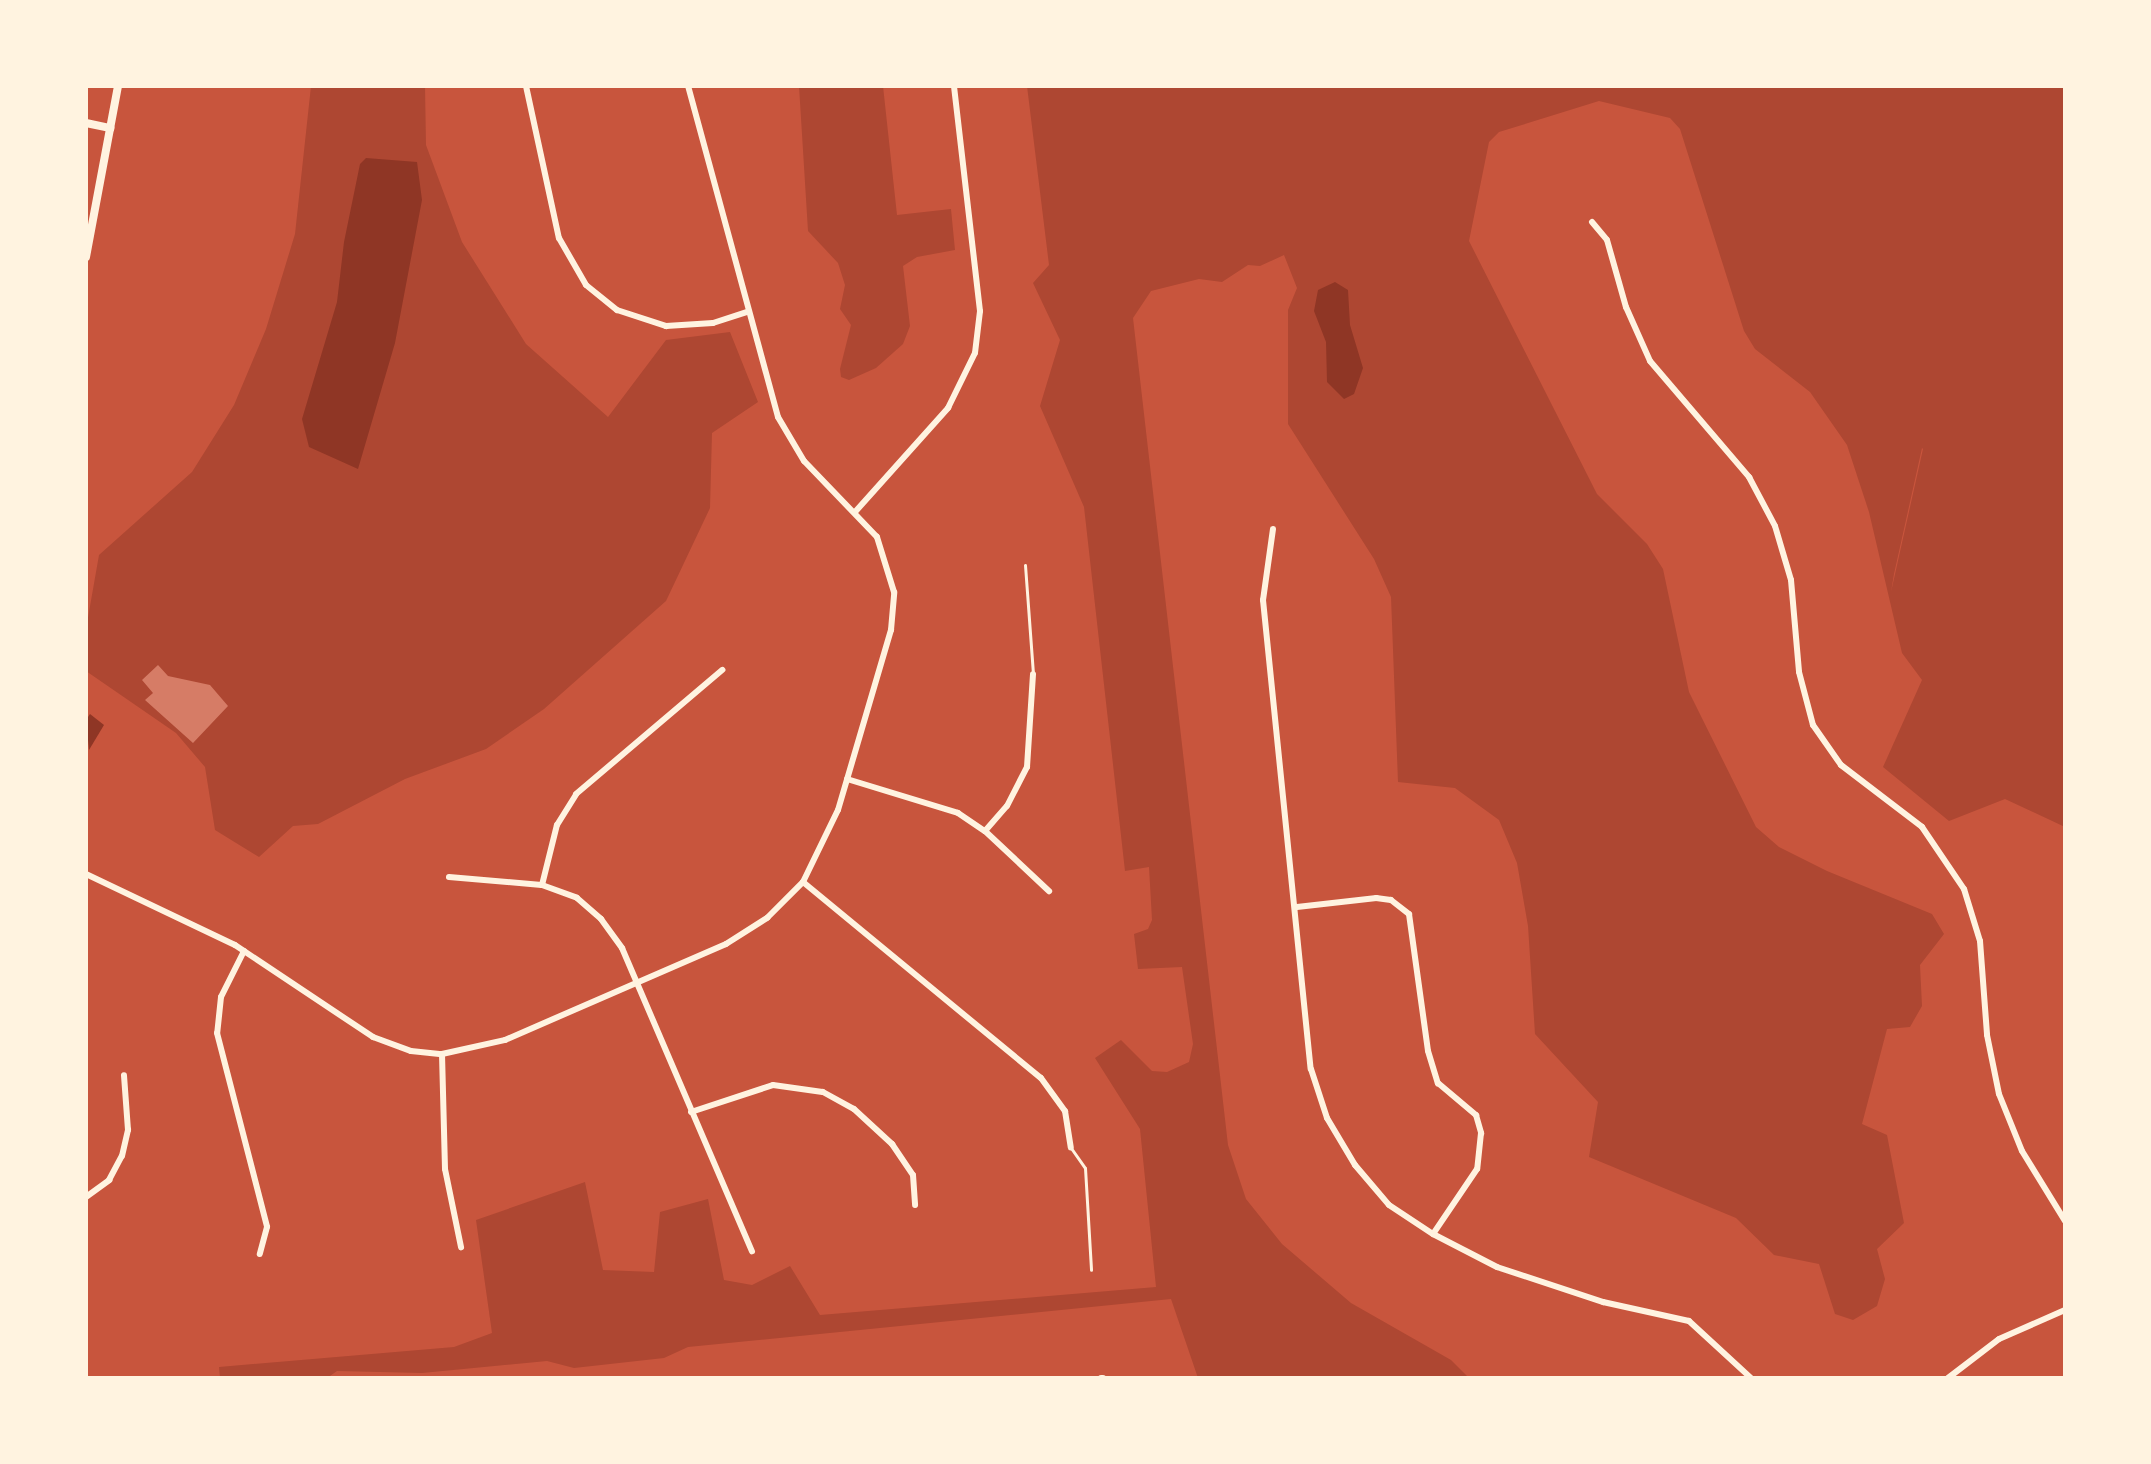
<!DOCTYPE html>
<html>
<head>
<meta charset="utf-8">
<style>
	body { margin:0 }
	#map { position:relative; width:2151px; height:1464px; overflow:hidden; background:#c8553d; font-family:Ubuntu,sans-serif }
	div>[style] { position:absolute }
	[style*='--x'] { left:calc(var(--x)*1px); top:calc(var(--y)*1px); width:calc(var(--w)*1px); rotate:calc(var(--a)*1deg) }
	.green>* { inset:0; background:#ae4732 }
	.water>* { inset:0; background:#8f3625 }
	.building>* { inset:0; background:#d67c66 }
	.service>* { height:3px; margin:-1.5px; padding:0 1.5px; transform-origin:1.5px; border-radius:1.5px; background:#fff3e0 }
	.minor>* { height:6px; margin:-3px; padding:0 3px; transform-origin:3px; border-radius:3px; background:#fff3e0 }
	.secondary>* { height:8px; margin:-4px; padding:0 4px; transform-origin:4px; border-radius:4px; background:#fff3e0 }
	span { translate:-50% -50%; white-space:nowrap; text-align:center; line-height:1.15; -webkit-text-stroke:8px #fff3e0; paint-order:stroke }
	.frame { position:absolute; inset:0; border:88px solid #fff3e0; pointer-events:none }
</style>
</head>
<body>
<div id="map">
	<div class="green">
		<div style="clip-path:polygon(311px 86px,425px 86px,426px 145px,462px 242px,526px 344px,608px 417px,666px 340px,730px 332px,758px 402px,712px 433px,710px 508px,666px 601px,544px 709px,486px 749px,405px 779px,318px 824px,293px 826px,259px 857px,215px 830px,205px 767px,176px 733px,86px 671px,86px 629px,99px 555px,192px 472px,234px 405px,266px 329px,295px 234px)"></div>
		<div style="clip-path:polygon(799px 86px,883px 86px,897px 215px,951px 209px,955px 250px,917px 257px,903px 266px,910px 326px,903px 344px,876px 368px,849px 380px,841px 377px,840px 369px,851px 325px,840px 309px,845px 285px,838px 263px,808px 231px)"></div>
		<div style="clip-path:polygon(evenodd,1027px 86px,2065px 86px,2065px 827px,2005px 799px,1949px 821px,1883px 767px,1922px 680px,1902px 653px,1869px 512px,1847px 445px,1810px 392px,1755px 349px,1744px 331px,1680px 129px,1670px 118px,1599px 101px,1499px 132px,1489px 142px,1469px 241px,1597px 494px,1647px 544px,1663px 569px,1689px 692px,1756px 827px,1779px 847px,1827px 871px,1932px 914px,1944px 934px,1920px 965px,1922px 1006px,1910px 1027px,1887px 1029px,1862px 1124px,1887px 1135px,1904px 1223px,1877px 1249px,1885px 1279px,1877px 1306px,1853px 1320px,1835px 1314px,1819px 1264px,1774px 1255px,1736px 1218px,1589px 1157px,1598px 1102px,1535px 1034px,1528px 926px,1517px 863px,1499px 820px,1455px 788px,1398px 782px,1391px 597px,1374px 559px,1288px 424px,1288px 310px,1297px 288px,1284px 255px,1260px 266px,1248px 265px,1222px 282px,1199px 279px,1151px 291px,1133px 318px,1228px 1145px,1246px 1199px,1282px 1244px,1351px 1303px,1451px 1360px,1469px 1378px,1198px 1378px,1171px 1299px,688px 1347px,664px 1358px,574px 1368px,547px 1361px,422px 1373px,337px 1371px,327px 1378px,220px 1378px,219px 1367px,454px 1347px,492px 1333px,476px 1220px,585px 1182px,603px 1270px,654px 1272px,660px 1212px,708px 1199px,724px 1280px,752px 1285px,790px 1266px,820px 1315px,1156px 1287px,1140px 1129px,1095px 1058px,1121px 1040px,1152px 1071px,1167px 1072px,1189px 1062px,1193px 1044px,1182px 967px,1138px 969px,1134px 934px,1148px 929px,1152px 920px,1149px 867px,1125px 871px,1084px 507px,1040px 406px,1060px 340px,1033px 283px,1049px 265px,1027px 86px,1922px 448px,1923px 449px,1891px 592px,1894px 574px,1922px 448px)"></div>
	</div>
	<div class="water">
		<div style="clip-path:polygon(366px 158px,417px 162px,422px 200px,395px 343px,358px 469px,309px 447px,302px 419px,337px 302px,344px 242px,360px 164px)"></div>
		<div style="clip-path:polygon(1335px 282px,1348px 290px,1350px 325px,1363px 368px,1354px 394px,1344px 399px,1327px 382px,1326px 342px,1314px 311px,1318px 290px)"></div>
		<div style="clip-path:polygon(90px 714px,104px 725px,89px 750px,86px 720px)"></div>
	</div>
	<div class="building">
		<div style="clip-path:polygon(158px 665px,168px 676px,210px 685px,228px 706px,193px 743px,145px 700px,153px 693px,142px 680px)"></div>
	</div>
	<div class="service">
		<div style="--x:1025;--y:565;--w:109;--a:85.8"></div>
		<div style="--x:1071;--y:1148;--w:24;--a:55"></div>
		<div style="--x:1085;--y:1168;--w:102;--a:86.6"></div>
	</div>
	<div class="minor">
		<div style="--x:526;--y:86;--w:156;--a:77.8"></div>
		<div style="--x:559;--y:238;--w:54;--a:60.1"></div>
		<div style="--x:586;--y:285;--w:40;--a:39"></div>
		<div style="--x:617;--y:310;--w:52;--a:18.1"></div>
		<div style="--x:666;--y:326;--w:47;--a:-3.7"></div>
		<div style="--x:713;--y:323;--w:36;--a:-18"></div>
		<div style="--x:1592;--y:222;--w:23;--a:50"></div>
		<div style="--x:1607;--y:240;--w:70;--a:74.2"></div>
		<div style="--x:1626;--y:307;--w:59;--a:66"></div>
		<div style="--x:1650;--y:361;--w:153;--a:49.5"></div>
		<div style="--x:1749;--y:477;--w:55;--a:62"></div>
		<div style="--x:1775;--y:526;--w:56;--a:73.5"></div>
		<div style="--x:1791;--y:580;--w:92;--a:85"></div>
		<div style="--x:1799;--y:672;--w:55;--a:75.2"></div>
		<div style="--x:1813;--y:725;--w:49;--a:55"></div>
		<div style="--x:1841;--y:765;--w:102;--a:37.4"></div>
		<div style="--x:1922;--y:827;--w:75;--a:55.9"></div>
		<div style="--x:1964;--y:889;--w:54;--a:72.9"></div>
		<div style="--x:1980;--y:941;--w:94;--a:85.7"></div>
		<div style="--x:1987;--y:1035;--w:60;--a:78.5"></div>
		<div style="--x:1999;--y:1094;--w:61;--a:68"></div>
		<div style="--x:2022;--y:1151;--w:82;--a:58.4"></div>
		<div style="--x:855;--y:512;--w:140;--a:-48.2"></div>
		<div style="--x:948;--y:408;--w:61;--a:-63.9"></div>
		<div style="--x:975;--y:353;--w:42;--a:-83.2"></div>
		<div style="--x:980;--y:311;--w:226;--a:-96.6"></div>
		<div style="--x:1273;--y:529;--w:72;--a:98"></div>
		<div style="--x:1263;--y:600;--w:471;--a:84.2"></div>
		<div style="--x:1311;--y:1069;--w:52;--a:71.9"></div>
		<div style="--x:1327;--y:1118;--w:55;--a:59.2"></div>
		<div style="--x:1355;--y:1165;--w:52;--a:49.6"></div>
		<div style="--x:1389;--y:1205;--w:53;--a:33.4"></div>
		<div style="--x:1433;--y:1234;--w:72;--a:27.3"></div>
		<div style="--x:1497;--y:1267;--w:112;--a:18.3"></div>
		<div style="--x:1603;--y:1302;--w:88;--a:12.5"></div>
		<div style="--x:1689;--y:1321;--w:84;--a:42.6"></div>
		<div style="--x:847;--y:779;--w:116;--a:17"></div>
		<div style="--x:958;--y:813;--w:32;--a:34"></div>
		<div style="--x:985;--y:831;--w:88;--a:43.2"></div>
		<div style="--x:985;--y:831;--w:33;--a:-49"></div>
		<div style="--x:1007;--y:806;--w:44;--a:-62.9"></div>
		<div style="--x:1027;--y:767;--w:93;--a:-86.3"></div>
		<div style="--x:86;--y:874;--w:165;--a:25.5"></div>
		<div style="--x:235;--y:945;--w:166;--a:33.7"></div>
		<div style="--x:373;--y:1037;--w:40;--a:20.2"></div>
		<div style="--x:411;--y:1051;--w:31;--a:6"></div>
		<div style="--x:442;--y:1054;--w:65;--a:-12.5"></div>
		<div style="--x:505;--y:1040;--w:241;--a:-23.5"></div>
		<div style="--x:726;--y:944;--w:49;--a:-32.4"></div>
		<div style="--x:767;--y:918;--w:51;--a:-45"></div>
		<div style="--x:803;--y:882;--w:80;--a:-64.1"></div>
		<div style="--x:838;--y:810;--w:188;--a:-73.6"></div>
		<div style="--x:891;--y:630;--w:38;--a:-85"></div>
		<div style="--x:894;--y:592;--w:58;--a:-107.2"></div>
		<div style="--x:877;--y:537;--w:105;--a:-133.8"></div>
		<div style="--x:804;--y:461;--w:51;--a:-120.6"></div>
		<div style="--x:778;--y:417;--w:343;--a:-105.2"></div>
		<div style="--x:449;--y:877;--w:93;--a:4.9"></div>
		<div style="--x:542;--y:885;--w:37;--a:20"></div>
		<div style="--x:577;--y:898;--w:32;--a:41"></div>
		<div style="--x:601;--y:919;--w:36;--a:54"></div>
		<div style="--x:622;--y:948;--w:330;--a:66.8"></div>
		<div style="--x:803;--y:882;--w:308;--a:39.5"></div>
		<div style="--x:1041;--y:1078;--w:41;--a:54"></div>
		<div style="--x:1065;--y:1111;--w:37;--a:81"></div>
		<div style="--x:542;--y:885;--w:62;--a:-76"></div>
		<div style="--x:557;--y:825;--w:36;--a:-58"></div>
		<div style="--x:576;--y:794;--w:192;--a:-40.3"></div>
		<div style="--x:1297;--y:907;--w:80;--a:-6.5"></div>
		<div style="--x:1376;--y:898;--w:15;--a:8"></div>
		<div style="--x:1391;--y:900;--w:23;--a:38"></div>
		<div style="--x:1409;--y:914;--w:138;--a:82.1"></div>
		<div style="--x:1428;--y:1051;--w:34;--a:73"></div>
		<div style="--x:1438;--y:1083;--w:50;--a:40.1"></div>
		<div style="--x:1476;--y:1115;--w:19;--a:74"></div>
		<div style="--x:1481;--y:1133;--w:36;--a:96"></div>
		<div style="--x:1477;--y:1169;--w:78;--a:124.1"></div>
		<div style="--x:244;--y:951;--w:51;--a:116.6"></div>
		<div style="--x:221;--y:997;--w:36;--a:96"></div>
		<div style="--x:217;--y:1033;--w:200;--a:75.5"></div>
		<div style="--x:267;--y:1227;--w:28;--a:105"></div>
		<div style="--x:442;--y:1054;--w:115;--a:88.5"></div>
		<div style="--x:445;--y:1169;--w:80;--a:78.4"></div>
		<div style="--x:691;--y:1112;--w:86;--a:-18.2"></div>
		<div style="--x:773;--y:1085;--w:50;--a:8"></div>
		<div style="--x:823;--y:1092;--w:35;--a:29"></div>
		<div style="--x:854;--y:1109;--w:52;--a:42.6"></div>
		<div style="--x:892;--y:1144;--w:37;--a:56"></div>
		<div style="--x:913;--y:1175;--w:30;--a:86"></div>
		<div style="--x:86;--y:1197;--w:29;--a:-36"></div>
		<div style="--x:109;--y:1180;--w:27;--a:-62"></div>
		<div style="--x:122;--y:1156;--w:27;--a:-77"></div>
		<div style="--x:128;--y:1130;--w:55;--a:-94.2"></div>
		<div style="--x:1101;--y:1378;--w:2;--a:0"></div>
		<div style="--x:1948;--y:1378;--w:64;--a:-37.4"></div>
		<div style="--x:1999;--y:1339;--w:72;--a:-23.7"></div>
	</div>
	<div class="secondary">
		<div style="--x:86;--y:123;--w:25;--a:12"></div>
		<div style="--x:86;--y:257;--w:174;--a:-79.4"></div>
	</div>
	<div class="frame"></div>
</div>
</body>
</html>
